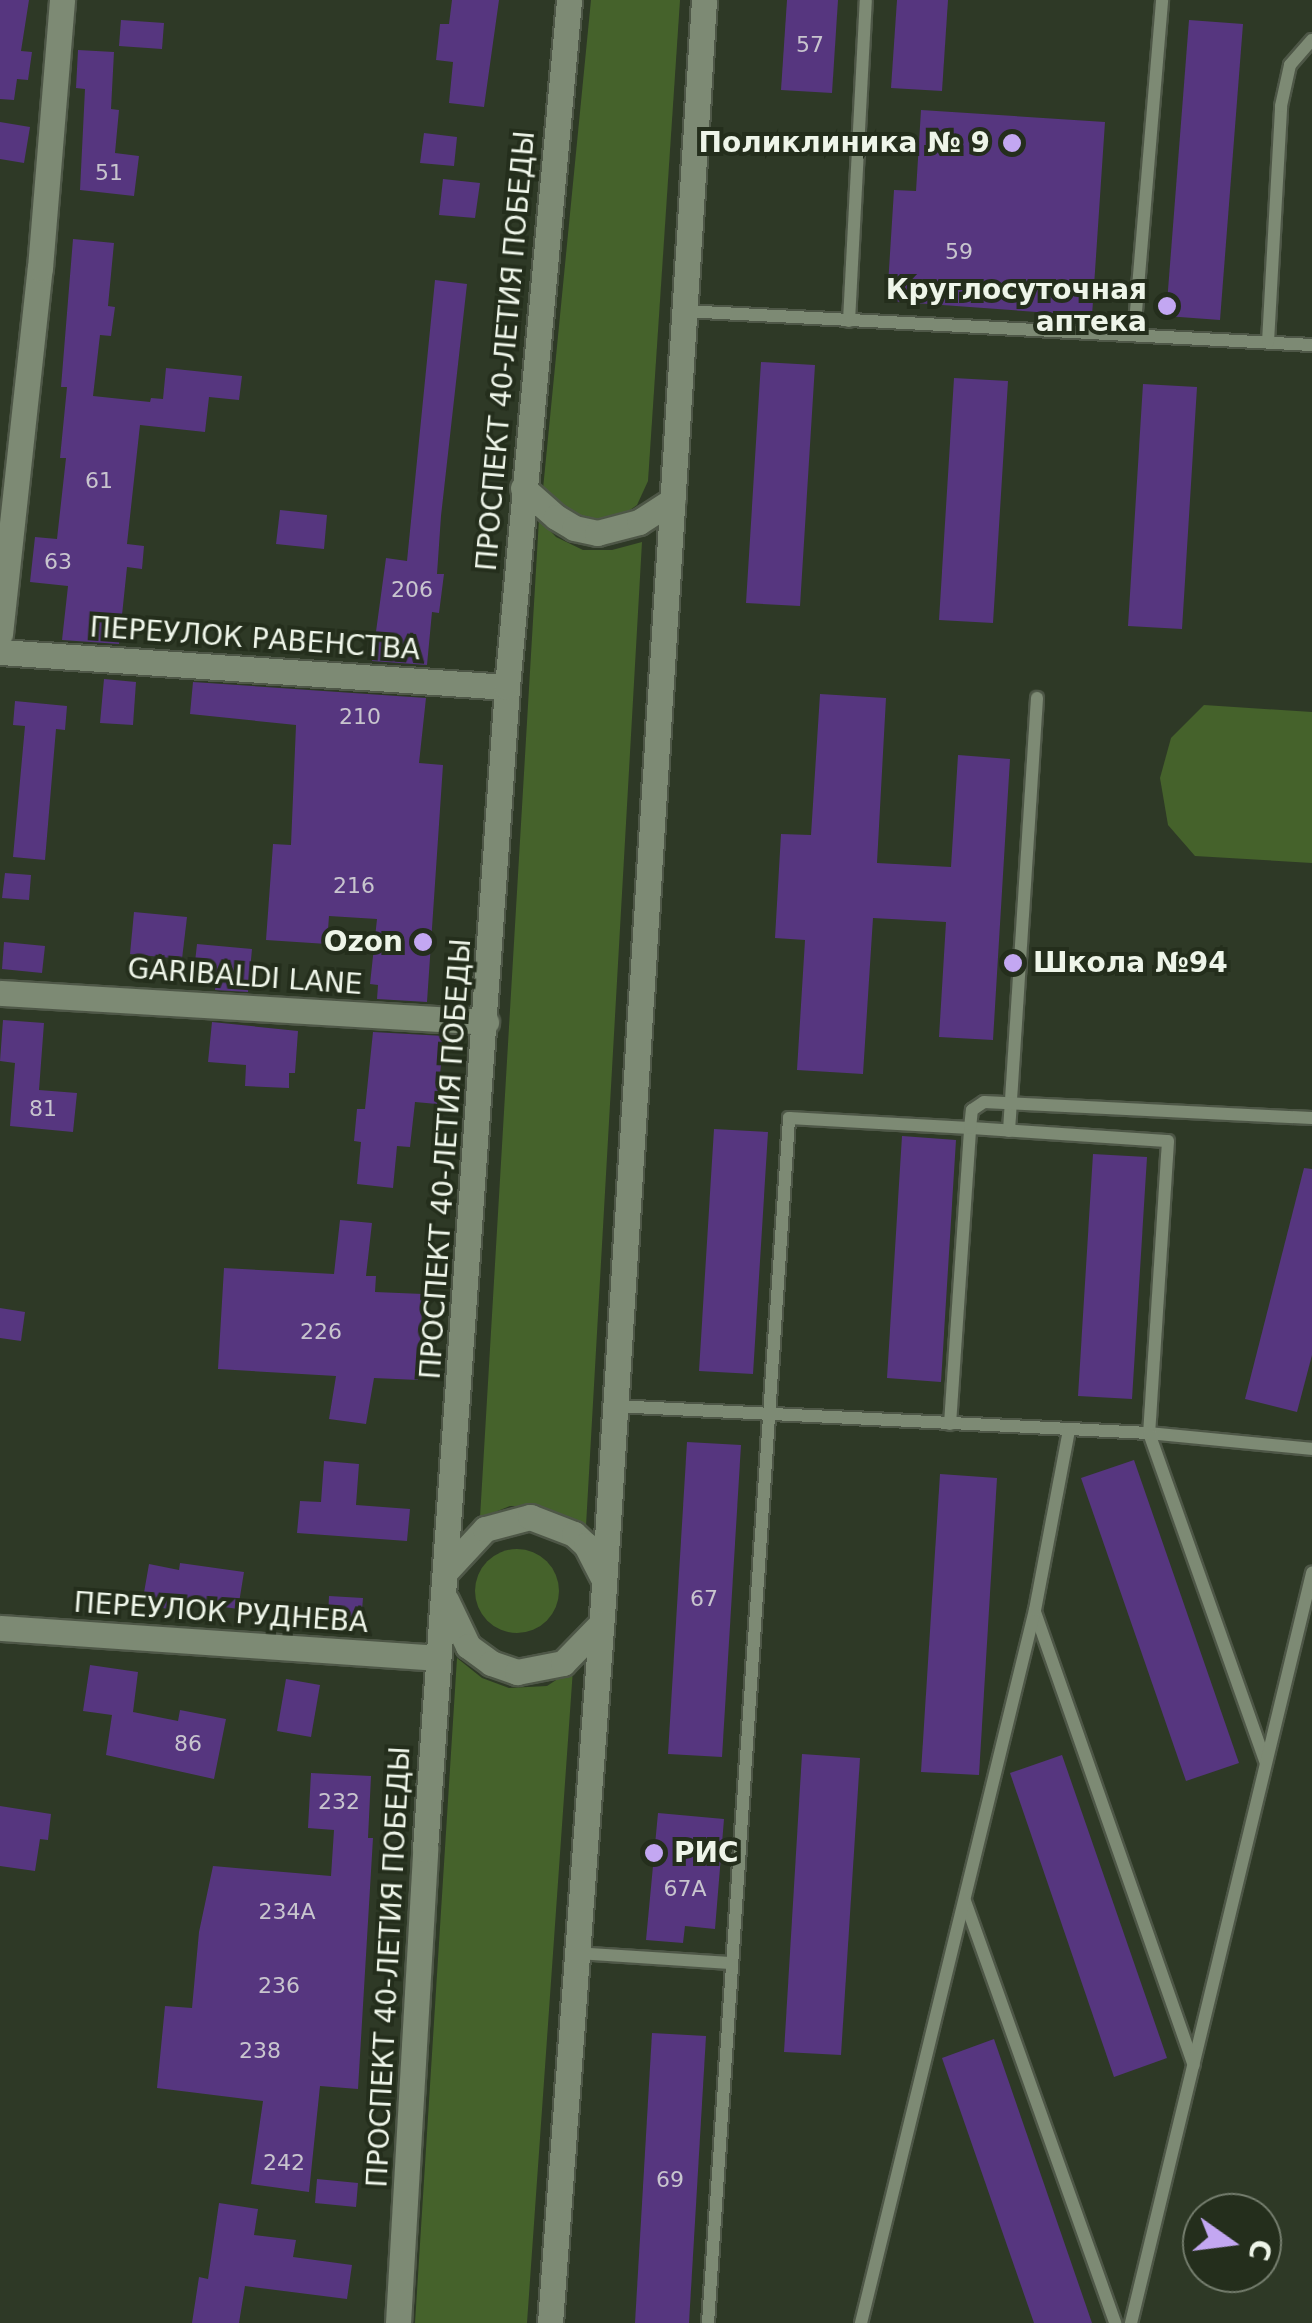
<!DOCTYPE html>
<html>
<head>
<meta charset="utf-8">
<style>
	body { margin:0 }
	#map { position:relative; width:1312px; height:2323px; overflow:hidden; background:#2e3926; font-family:"DejaVu Sans",sans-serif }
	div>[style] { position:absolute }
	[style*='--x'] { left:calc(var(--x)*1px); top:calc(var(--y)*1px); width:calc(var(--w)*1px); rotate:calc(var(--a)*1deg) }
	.green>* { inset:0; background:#45622b }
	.round { border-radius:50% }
	.building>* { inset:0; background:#56367f }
	.roads { filter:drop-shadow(2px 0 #4e5747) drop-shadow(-2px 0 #4e5747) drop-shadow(0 2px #4e5747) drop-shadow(0 -2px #4e5747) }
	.service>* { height:12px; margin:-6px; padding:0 6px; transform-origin:6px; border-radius:6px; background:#7d8a74 }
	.minor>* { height:25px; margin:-12.5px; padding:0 12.5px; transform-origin:12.5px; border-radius:12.5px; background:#7d8a74 }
	.secondary>* { height:25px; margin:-12.5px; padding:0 12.5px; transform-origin:12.5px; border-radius:12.5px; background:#7d8a74 }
	.dots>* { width:28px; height:28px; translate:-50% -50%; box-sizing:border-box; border:5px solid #242e1c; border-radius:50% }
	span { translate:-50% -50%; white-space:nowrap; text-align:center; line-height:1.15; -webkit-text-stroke:8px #242e1c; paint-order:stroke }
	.number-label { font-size:22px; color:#c8c5ce }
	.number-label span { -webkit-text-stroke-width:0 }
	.poi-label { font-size:28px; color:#eef5e9; font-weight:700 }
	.right { translate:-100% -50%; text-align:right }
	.left { translate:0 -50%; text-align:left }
	.street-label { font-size:28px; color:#eef5e9 }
	.north { position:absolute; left:1182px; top:2193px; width:100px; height:100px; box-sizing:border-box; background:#242e1c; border:2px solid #757e6e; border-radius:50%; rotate:104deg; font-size:28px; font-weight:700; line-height:40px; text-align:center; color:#eef5e9 }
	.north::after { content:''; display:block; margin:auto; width:35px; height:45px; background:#c3a7f2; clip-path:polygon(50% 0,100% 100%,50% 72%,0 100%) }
</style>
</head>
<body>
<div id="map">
	<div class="green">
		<div style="clip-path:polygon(591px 0,680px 0,648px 481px,637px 505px,619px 518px,598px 520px,575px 516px,554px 505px,543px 489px)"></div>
		<div style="clip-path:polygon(539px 519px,556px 537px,583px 550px,612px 550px,642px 542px,586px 1526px,537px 1506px,510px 1506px,480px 1518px)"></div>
		<div style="clip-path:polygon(1204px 705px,1312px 712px,1312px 863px,1195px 856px,1168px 825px,1160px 778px,1171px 738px)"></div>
		<div class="round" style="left:475px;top:1549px;width:84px;height:84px"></div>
		<div style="clip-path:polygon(457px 1658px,482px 1678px,509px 1688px,547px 1686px,573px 1669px,527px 2323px,415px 2323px)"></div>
	</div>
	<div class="building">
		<div style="clip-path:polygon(0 0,29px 0,21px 51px,32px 52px,28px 80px,17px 79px,14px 100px,0 99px)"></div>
		<div style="clip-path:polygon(452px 0,499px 0,484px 107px,449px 103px,453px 62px,436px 60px,440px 24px,449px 24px)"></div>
		<div style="clip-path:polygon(787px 0,838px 0,832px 93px,781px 90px)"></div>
		<div style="clip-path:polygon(897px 0,948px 0,942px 91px,891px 88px)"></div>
		<div style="clip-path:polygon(121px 20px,164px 23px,162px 49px,119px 46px)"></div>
		<div style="clip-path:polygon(1189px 20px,1243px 24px,1220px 320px,1166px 316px)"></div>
		<div style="clip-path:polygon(78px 50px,114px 52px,111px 109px,119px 110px,115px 153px,139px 156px,134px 196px,80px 190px,85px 89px,76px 88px)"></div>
		<div style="clip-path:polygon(921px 110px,1105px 122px,1092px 316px,887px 301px,894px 190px,916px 191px)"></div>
		<div style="clip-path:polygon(0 122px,30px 127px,24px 163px,0 159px)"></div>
		<div style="clip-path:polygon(424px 133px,457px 137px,454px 166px,420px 163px)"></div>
		<div style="clip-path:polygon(443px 179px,480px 183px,475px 218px,439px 215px)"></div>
		<div style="clip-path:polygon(73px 239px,114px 243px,108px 306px,115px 307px,111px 336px,100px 335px,93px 396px,150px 402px,151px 398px,163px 399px,166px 368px,242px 376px,239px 400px,209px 397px,205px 432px,140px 425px,127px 544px,144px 546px,142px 569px,127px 567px,119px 644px,62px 640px,68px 586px,30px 582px,35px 537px,57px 539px,66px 458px,60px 458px,67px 387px,61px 387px)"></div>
		<div style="clip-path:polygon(435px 280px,467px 284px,441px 516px,437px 574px,444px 574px,439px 613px,432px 612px,427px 665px,372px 661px,386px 558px,407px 561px)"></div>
		<div style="clip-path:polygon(761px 362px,815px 365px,800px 606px,746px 603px)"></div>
		<div style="clip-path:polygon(954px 378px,1008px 381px,993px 623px,939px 620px)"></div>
		<div style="clip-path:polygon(1143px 384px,1197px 387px,1182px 629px,1128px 626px)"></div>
		<div style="clip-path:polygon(280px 510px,327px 515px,324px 549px,276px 544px)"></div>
		<div style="clip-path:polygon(104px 679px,136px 682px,133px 725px,100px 723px)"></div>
		<div style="clip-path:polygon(193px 682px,426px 698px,419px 763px,443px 765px,427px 1002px,377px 999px,378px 985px,370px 984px,377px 919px,329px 916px,327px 944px,266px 940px,273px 844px,291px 845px,296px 725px,190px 714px)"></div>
		<div style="clip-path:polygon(820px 694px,886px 698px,877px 863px,951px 867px,958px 755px,1010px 759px,993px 1040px,939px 1037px,946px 922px,873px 918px,863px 1074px,797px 1070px,805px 940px,775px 938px,781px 834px,811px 835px)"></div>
		<div style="clip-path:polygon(15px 701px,67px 706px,65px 730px,56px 729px,45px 860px,13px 857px,25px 726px,13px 725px)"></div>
		<div style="clip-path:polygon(5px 873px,31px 875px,29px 900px,2px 898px)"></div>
		<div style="clip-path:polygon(134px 912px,187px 917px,182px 959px,130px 954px)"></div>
		<div style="clip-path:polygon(4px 942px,45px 946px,42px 973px,2px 969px)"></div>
		<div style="clip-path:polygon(197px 944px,252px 949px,248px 992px,215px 990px,216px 982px,193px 980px)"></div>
		<div style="clip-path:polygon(3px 1020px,44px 1023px,39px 1090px,77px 1093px,73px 1132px,10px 1126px,15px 1063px,0 1061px)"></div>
		<div style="clip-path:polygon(212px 1022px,298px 1031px,295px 1073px,289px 1073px,289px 1088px,245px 1086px,246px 1065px,208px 1062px)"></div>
		<div style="clip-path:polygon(373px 1032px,444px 1036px,437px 1104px,415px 1102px,410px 1147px,397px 1146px,393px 1188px,357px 1184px,361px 1142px,354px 1141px,357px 1109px,365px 1109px)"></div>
		<div style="clip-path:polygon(714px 1129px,768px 1132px,753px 1374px,699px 1371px)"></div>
		<div style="clip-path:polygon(902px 1136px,956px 1140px,941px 1382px,887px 1378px)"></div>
		<div style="clip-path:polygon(1093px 1154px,1147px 1157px,1132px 1399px,1078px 1396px)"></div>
		<div style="clip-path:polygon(1304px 1168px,1312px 1169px,1312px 1355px,1297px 1412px,1245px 1399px)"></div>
		<div style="clip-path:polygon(340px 1220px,372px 1223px,366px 1276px,376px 1276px,375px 1292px,423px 1294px,418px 1380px,374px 1378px,366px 1424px,329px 1419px,336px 1376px,218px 1369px,224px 1268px,334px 1274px)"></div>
		<div style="clip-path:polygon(0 1308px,25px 1312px,21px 1341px,0 1338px)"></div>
		<div style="clip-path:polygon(687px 1442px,741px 1445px,722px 1757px,668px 1754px)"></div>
		<div style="clip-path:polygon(1134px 1460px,1239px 1763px,1186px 1781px,1081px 1478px)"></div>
		<div style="clip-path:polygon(324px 1461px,359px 1464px,356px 1505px,410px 1509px,407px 1541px,297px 1533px,300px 1501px,321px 1502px)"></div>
		<div style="clip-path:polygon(940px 1474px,997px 1478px,979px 1775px,921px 1772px)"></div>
		<div style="clip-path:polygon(180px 1563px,244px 1572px,238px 1609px,169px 1599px,168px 1609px,142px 1604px,149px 1564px,179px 1570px)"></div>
		<div style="clip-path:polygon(329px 1596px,363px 1598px,361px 1622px,328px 1620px)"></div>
		<div style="clip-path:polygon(90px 1665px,138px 1672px,133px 1712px,178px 1721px,180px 1710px,226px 1719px,214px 1779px,106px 1755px,112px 1715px,83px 1711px)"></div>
		<div style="clip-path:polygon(286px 1679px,320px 1685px,311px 1737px,277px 1731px)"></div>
		<div style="clip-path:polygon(802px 1754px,860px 1758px,841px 2055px,784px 2052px)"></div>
		<div style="clip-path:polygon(1062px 1755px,1167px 2058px,1114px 2077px,1010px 1773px)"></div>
		<div style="clip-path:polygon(311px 1773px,371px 1776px,368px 1838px,373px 1838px,358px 2089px,320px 2086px,309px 2192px,251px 2184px,263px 2101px,157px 2088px,165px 2006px,192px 2008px,199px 1932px,213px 1866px,331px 1876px,334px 1830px,308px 1828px)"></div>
		<div style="clip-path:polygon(0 1806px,51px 1814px,48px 1840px,40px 1839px,35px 1871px,0 1866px)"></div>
		<div style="clip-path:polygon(658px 1813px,724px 1819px,715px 1929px,685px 1926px,683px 1943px,646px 1940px)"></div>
		<div style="clip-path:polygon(652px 2033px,706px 2036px,689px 2323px,635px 2323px)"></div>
		<div style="clip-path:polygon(994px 2039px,1092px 2323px,1034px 2323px,942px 2058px)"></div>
		<div style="clip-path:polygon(317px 2179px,358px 2183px,356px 2207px,315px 2203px)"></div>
		<div style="clip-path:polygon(219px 2203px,258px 2209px,254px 2235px,296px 2240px,293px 2257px,352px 2265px,347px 2299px,245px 2286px,239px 2323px,192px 2323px,199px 2277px,208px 2279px)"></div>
	</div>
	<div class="roads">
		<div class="service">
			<div style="--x:684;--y:311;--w:629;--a:3.1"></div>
			<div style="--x:849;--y:321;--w:321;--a:-87"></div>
			<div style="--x:1134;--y:335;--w:336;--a:-85.2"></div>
			<div style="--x:1268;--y:342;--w:236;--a:-86.8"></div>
			<div style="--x:1281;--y:106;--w:42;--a:-77.6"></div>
			<div style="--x:1290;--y:65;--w:33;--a:-49"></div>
			<div style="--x:1009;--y:1131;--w:434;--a:-86.3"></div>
			<div style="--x:614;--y:1406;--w:536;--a:2.89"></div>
			<div style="--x:1149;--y:1433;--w:164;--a:5.6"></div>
			<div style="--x:950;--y:1424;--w:297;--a:-86.1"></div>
			<div style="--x:970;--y:1128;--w:198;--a:3.8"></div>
			<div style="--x:1168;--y:1141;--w:293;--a:93.7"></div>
			<div style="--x:1149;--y:1433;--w:348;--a:70.5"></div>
			<div style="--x:1035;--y:1612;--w:480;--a:70.7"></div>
			<div style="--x:965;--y:1901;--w:448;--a:70.4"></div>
			<div style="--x:576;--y:1953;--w:156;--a:3.7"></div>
			<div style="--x:708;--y:2323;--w:1208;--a:-86.15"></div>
			<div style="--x:789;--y:1118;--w:181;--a:3.2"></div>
			<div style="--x:970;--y:1128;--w:18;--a:-84"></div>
			<div style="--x:972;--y:1110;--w:14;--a:-34"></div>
			<div style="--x:984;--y:1102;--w:328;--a:2.8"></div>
			<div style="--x:861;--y:2323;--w:734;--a:-76.29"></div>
			<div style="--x:1035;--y:1610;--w:183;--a:-79.3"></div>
			<div style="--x:1131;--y:2323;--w:772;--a:-76.43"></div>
		</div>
		<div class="minor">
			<div style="--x:0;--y:634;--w:368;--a:-83.8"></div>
			<div style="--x:40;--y:268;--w:269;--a:-85.3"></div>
			<div style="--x:0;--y:652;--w:508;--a:3.95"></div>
			<div style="--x:0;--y:993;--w:487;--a:3.4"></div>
			<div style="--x:0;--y:1628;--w:439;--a:3.9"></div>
		</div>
		<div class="secondary">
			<div style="--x:523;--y:488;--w:44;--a:41.3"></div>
			<div style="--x:556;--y:517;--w:21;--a:31"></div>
			<div style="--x:574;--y:528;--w:24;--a:12"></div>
			<div style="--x:597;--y:533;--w:43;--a:-14.7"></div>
			<div style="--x:639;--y:522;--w:40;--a:-32.9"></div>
			<div style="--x:447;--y:1570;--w:56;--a:-47.2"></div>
			<div style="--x:485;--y:1529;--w:47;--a:-14.9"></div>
			<div style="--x:530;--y:1517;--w:47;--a:21.1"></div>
			<div style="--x:574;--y:1534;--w:16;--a:43"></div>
			<div style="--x:586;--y:1545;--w:35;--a:63"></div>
			<div style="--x:446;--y:1600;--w:51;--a:64.4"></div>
			<div style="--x:468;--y:1646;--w:29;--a:36"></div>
			<div style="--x:491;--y:1663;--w:28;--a:19"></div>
			<div style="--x:517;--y:1672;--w:47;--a:-11.1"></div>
			<div style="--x:563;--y:1663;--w:54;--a:-45.7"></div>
			<div style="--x:398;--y:2323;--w:475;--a:-86.7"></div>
			<div style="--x:425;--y:1849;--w:1165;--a:-85.96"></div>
			<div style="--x:507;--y:687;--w:690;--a:-84.84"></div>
			<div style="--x:550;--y:2323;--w:724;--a:-85.8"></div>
			<div style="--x:603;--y:1601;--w:1604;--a:-86.39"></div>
		</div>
	</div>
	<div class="dots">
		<div style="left:1012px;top:143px;background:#c3a7f2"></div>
		<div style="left:1167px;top:306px;background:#c3a7f2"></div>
		<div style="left:423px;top:942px;background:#c3a7f2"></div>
		<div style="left:1013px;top:963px;background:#c3a7f2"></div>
		<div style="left:654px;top:1853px;background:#c3a7f2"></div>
	</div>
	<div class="number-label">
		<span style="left:810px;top:45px">57</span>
		<span style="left:109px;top:173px">51</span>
		<span style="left:959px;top:252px">59</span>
		<span style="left:99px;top:481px">61</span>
		<span style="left:58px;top:562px">63</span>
		<span style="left:412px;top:590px">206</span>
		<span style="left:360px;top:717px">210</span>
		<span style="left:354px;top:886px">216</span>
		<span style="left:43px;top:1109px">81</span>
		<span style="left:321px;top:1332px">226</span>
		<span style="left:704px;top:1599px">67</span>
		<span style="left:188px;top:1744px">86</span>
		<span style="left:339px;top:1802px">232</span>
		<span style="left:685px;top:1889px">67А</span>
		<span style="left:287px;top:1912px">234А</span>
		<span style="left:279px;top:1986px">236</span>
		<span style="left:260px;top:2051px">238</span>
		<span style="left:284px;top:2163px">242</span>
		<span style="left:670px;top:2180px">69</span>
	</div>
	<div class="poi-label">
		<span class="right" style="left:990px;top:143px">Поликлиника № 9</span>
		<span class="right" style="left:1147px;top:306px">Круглосуточная<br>аптека</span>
		<span class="right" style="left:403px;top:942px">Ozon</span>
		<span class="left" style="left:1033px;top:963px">Школа №94</span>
		<span class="left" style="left:674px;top:1853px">РИС</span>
	</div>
	<div class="street-label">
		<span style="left:506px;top:351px;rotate:-85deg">ПРОСПЕКТ 40-ЛЕТИЯ ПОБЕДЫ</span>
		<span style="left:255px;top:639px;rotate:4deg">ПЕРЕУЛОК РАВЕНСТВА</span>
		<span style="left:245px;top:977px;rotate:4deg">GARIBALDI LANE</span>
		<span style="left:446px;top:1159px;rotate:-86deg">ПРОСПЕКТ 40-ЛЕТИЯ ПОБЕДЫ</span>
		<span style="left:221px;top:1613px;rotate:4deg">ПЕРЕУЛОК РУДНЕВА</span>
		<span style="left:389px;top:1967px;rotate:-87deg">ПРОСПЕКТ 40-ЛЕТИЯ ПОБЕДЫ</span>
	</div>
	<div class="north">С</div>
</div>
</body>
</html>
